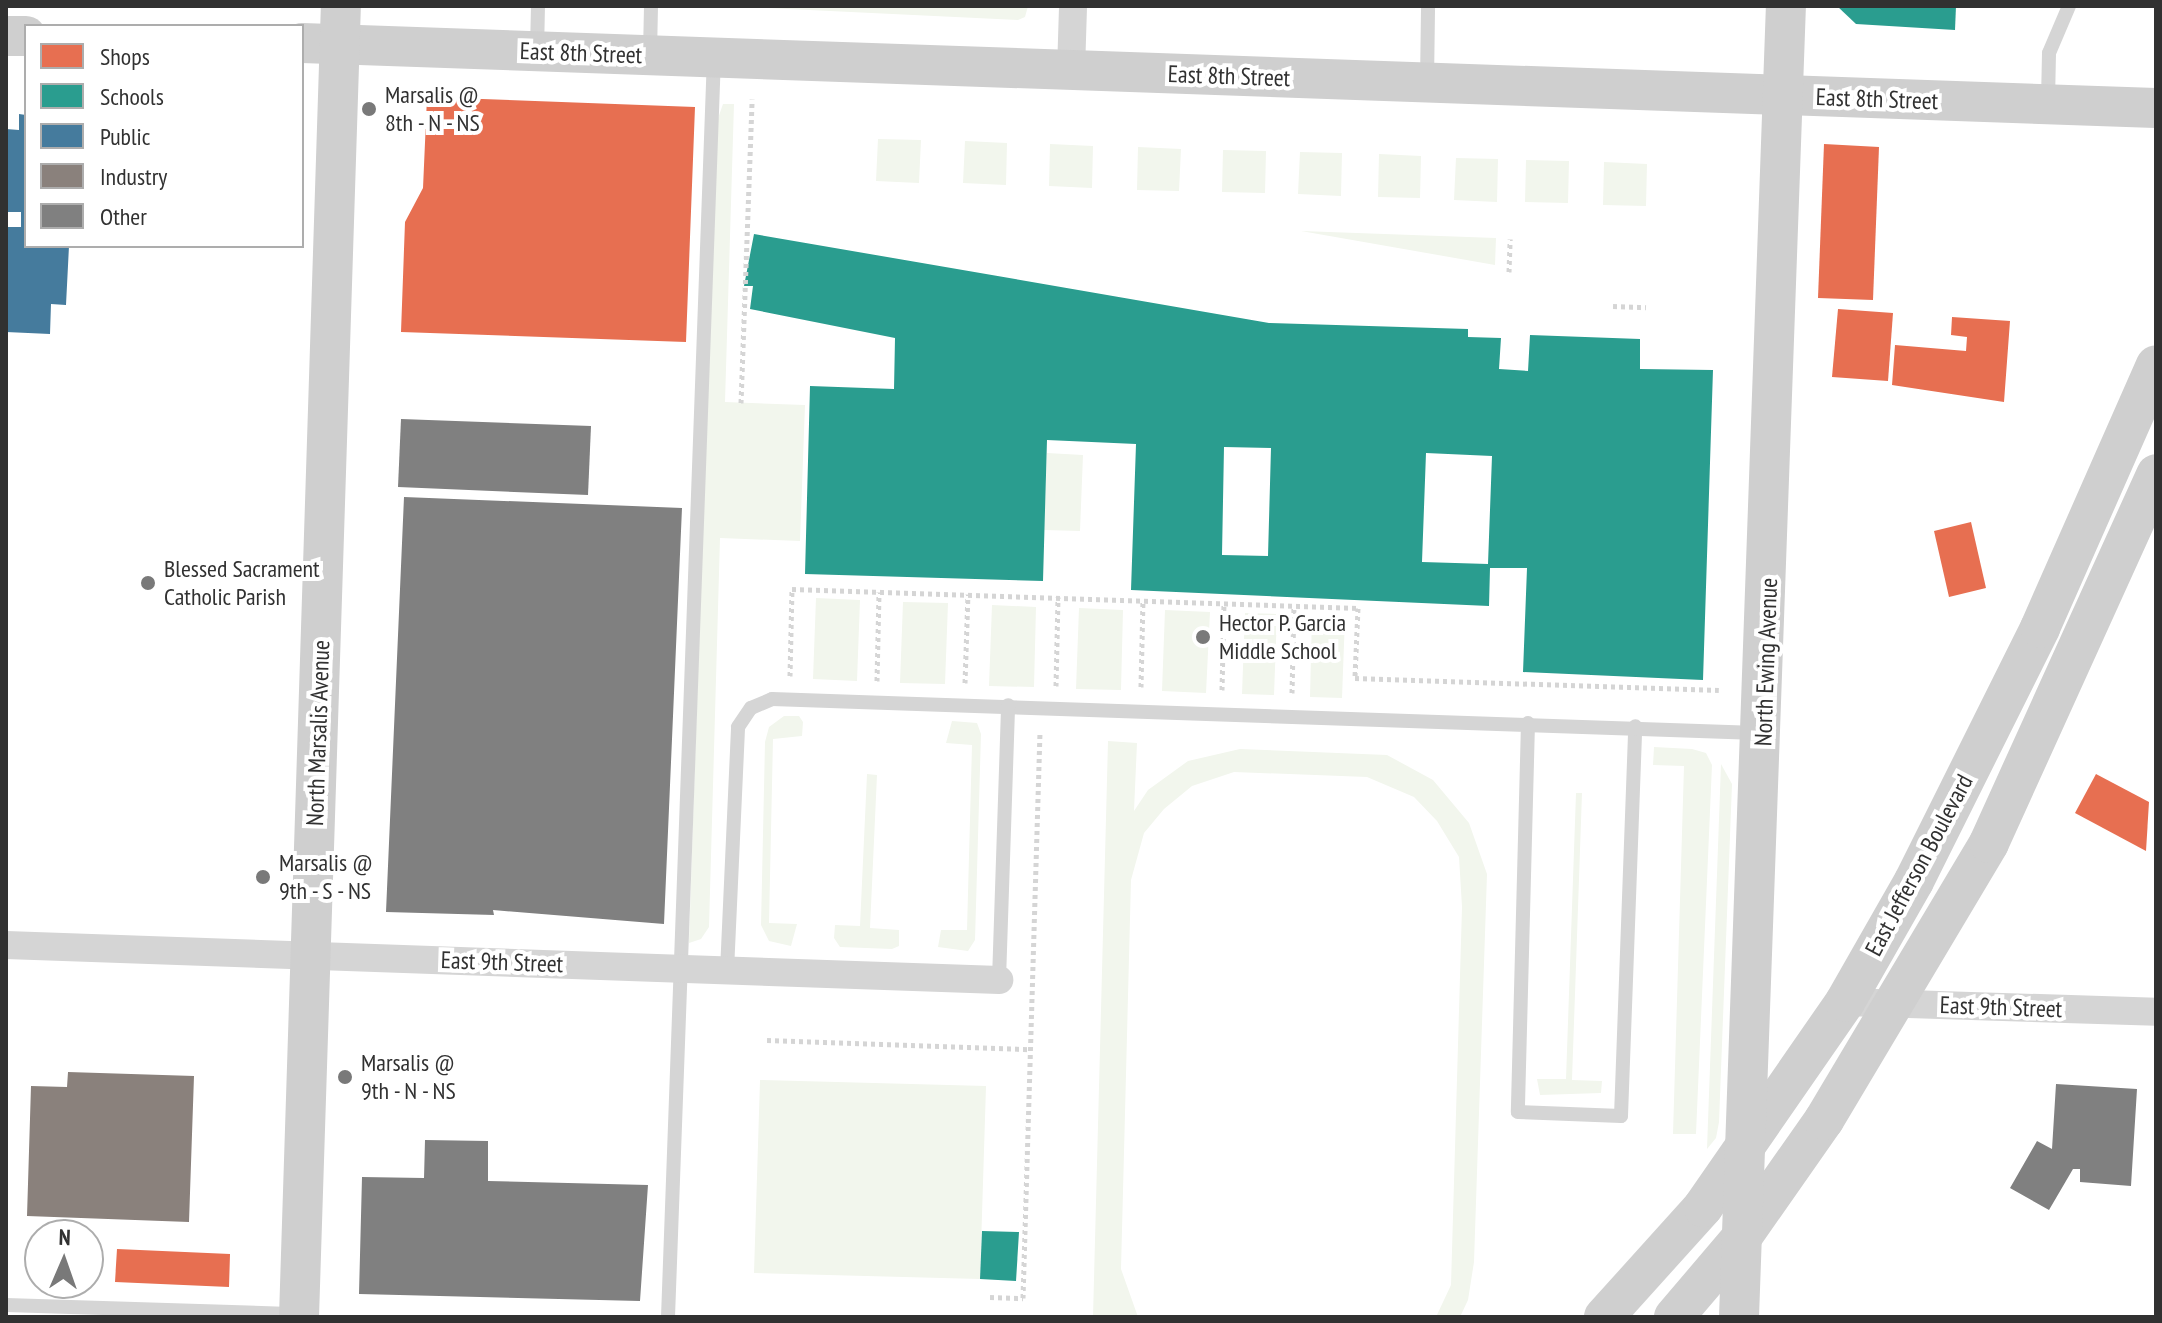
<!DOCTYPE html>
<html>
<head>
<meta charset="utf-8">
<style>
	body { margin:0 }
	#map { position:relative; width:2162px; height:1323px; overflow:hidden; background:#fff; font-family:"PT Sans Narrow",sans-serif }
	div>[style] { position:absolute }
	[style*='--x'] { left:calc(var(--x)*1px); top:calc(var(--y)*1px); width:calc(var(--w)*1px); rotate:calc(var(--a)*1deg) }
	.green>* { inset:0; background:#f2f6ed }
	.shops>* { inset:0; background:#e76f51 }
	.schools>* { inset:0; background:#2a9d8f }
	.public>* { inset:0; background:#457b9d }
	.industry>* { inset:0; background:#8a817c }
	.building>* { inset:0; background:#808080 }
	.path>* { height:5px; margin-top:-2.5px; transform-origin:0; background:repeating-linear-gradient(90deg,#d5d5d5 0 4px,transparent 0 8px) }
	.lane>* { height:14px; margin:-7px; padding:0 7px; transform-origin:7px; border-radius:7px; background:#d5d5d5 }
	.street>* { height:28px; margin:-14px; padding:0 14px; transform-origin:14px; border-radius:14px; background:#d5d5d5 }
	.secondary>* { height:40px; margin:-20px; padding:0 20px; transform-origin:20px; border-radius:20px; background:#cfcfcf }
	.dots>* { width:22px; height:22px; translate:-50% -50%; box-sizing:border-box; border:4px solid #fff; border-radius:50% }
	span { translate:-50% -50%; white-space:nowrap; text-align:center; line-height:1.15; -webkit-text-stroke:8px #fff; paint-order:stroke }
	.street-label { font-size:24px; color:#313131 }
	.poi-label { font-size:24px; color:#313131 }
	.left { translate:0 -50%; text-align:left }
	.frame { position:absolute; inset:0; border:8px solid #313131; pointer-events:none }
	.legend { position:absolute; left:24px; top:24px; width:280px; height:224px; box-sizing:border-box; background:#fff; border:2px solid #adadad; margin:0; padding:10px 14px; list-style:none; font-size:24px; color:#313131 }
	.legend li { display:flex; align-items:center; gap:16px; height:40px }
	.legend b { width:40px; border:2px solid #adadad }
	.north { position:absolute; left:24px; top:1219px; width:80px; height:80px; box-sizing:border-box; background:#fff; border:2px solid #adadad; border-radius:50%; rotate:2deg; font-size:22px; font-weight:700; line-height:32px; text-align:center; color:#313131 }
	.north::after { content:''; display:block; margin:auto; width:28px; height:36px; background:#797979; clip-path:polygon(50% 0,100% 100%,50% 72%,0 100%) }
</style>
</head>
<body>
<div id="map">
	<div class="green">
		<div style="clip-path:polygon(724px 6px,1028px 6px,1025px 17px,1018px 20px)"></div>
		<div style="clip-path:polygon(723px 104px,734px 104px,725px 402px,805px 405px,800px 541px,720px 538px,709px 927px,701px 939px,689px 943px,716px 124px)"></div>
		<div style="clip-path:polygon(878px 139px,921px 140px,919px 183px,876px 181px)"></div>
		<div style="clip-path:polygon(965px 141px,1007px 143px,1006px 185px,963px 183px)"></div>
		<div style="clip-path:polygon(1050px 144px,1093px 146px,1092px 188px,1049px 186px)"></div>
		<div style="clip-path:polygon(1138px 147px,1181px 149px,1179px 191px,1137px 190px)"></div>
		<div style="clip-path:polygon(1223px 150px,1266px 151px,1265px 193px,1222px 192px)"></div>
		<div style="clip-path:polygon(1300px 152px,1342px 153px,1341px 196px,1298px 194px)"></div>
		<div style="clip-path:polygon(1379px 154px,1421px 156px,1420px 198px,1378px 197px)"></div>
		<div style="clip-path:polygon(1456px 158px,1498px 159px,1497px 202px,1454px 200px)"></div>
		<div style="clip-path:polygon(1526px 160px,1569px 161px,1568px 203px,1525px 202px)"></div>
		<div style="clip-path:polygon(1604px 162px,1647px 164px,1646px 206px,1603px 205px)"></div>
		<div style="clip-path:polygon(1301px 231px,1496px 238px,1495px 265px)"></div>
		<div style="clip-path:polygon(1047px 453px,1083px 455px,1080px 531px,1044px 530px)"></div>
		<div style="clip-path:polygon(816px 598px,860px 600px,857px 681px,813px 679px)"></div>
		<div style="clip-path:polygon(903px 602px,948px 603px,945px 684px,900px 683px)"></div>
		<div style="clip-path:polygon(992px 605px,1036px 607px,1034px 687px,989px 686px)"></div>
		<div style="clip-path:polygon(1079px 608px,1123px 610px,1121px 690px,1076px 689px)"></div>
		<div style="clip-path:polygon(1165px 610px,1210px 612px,1206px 693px,1162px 691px)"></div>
		<div style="clip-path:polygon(1245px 613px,1277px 614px,1274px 695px,1242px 694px)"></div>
		<div style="clip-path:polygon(1312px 616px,1345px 617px,1342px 698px,1310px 697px)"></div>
		<div style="clip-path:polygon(784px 716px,799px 716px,803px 722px,802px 736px,773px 739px,769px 923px,797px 924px,791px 946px,769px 941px,761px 925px,765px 742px,769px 727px)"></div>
		<div style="clip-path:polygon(952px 721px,977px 723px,981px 734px,975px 940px,968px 951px,938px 947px,941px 930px,967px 930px,972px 745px,946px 743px)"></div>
		<div style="clip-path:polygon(1108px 741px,1137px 743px,1134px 811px,1148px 790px,1188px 761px,1240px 749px,1387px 755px,1433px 780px,1469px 823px,1487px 874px,1474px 1262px,1468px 1300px,1460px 1317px,1436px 1317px,1451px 1285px,1462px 907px,1459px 857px,1437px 821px,1414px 797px,1367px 777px,1234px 772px,1192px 786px,1164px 809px,1144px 833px,1131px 880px,1121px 1269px,1138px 1317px,1093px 1317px)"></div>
		<div style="clip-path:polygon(1654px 747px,1692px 749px,1706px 753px,1712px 765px,1696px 1134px,1673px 1134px,1684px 766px,1653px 765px)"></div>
		<div style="clip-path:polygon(1721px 764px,1732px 784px,1719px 1122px,1716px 1138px,1707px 1149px)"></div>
		<div style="clip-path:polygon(867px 774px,877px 775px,870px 928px,899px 930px,899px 946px,892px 949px,840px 947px,834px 938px,835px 925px,860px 926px)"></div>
		<div style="clip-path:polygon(1576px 793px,1582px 793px,1572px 1080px,1602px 1081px,1601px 1093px,1540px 1095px,1537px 1079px,1566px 1079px)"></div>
		<div style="clip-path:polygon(760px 1080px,986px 1086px,980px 1279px,754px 1273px)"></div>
	</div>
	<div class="shops">
		<div style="clip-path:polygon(427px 97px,695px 107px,686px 342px,401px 332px,405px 222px,423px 188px)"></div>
		<div style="clip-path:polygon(1824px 144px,1879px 147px,1873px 300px,1818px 298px)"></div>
		<div style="clip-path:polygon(1838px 309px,1893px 313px,1888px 381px,1832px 377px)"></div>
		<div style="clip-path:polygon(1952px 317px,2010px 321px,2004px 402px,1892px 385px,1895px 345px,1966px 351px,1967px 337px,1951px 335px)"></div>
		<div style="clip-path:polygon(1971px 522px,1986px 588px,1949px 597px,1934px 531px)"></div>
		<div style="clip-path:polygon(2096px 774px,2149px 802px,2146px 851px,2075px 813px)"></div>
		<div style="clip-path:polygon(117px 1249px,230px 1254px,229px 1287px,115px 1282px)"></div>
	</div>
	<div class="schools">
		<div style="clip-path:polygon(1837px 6px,1956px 6px,1955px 30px,1856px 24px)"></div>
		<div style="clip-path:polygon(evenodd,754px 234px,1269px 323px,1468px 329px,1468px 337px,1501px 338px,1499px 369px,1528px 371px,1530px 335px,1640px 339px,1640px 369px,1713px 370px,1703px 680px,1523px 672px,1527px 568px,1490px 568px,1489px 606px,1131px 590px,1136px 444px,1047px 440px,1043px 581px,805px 574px,810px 386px,894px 389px,895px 338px,750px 309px,753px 286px,744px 286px,754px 234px,1224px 447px,1271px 448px,1268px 556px,1222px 555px,1224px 447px,754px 234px,1426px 453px,1492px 456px,1488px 564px,1422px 562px,1426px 453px)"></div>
		<div style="clip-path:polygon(982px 1231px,1019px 1232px,1016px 1281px,980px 1279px)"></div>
	</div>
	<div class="public">
		<div style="clip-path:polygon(19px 114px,26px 115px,26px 246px,69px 246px,66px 305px,51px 304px,50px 334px,6px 332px,6px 227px,21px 227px,21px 212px,6px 212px,6px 129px,19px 130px)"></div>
	</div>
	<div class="industry">
		<div style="clip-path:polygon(68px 1072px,194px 1076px,189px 1222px,27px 1216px,31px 1086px,67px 1087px)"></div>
	</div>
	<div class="building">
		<div style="clip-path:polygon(401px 419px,591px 426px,588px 495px,398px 487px)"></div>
		<div style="clip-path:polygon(404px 497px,682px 508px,664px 924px,493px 910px,494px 915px,386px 912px)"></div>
		<div style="clip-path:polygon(2056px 1084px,2137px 1089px,2131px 1186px,2080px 1182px,2080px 1169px,2073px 1169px,2049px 1210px,2010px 1188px,2037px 1141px,2052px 1149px)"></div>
		<div style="clip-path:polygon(425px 1140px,488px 1141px,488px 1181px,648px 1185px,640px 1301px,359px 1294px,362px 1177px,424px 1178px)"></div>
	</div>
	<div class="path">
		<div style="--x:1509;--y:272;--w:33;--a:-88"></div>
		<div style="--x:1613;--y:306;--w:33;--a:2"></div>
		<div style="--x:741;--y:403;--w:304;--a:-87.9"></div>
		<div style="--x:790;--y:676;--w:87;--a:-88.7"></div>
		<div style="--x:792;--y:589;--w:566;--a:1.92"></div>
		<div style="--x:1358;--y:608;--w:70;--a:92.5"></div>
		<div style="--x:1355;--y:678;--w:364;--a:1.9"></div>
		<div style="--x:877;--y:681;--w:89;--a:-88.7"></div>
		<div style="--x:965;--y:683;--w:89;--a:-88.1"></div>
		<div style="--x:1056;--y:686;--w:89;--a:-88.7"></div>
		<div style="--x:1141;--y:687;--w:87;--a:-88.7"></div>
		<div style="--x:1222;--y:690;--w:87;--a:-88.7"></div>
		<div style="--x:1292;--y:693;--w:87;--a:-88.7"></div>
		<div style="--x:767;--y:1040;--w:263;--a:2"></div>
		<div style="--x:990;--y:1297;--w:33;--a:2"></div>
		<div style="--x:1023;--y:1298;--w:567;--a:-88.28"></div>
	</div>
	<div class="lane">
		<div style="--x:537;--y:50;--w:44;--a:-88.7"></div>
		<div style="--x:650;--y:54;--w:48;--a:-88.8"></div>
		<div style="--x:1427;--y:82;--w:76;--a:-89.2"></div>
		<div style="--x:2048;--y:101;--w:48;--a:-88.8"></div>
		<div style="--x:2049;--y:53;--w:51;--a:-66.9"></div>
		<div style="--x:1528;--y:723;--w:389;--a:91.5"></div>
		<div style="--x:1518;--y:1112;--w:103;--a:2.2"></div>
		<div style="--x:1621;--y:1116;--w:390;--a:-87.9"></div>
		<div style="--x:727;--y:971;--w:244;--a:-87.4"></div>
		<div style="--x:738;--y:727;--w:23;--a:-56"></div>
		<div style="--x:751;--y:708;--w:23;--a:-23"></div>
		<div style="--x:772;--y:699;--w:986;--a:1.98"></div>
		<div style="--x:999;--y:980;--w:275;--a:-88.1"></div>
		<div style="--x:6;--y:1305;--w:292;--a:1.8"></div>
		<div style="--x:668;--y:1317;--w:1260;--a:-87.91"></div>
	</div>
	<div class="street">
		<div style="--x:1071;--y:71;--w:65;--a:-88.2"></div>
		<div style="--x:6;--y:945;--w:994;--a:2.02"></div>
		<div style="--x:1845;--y:1002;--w:311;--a:1.8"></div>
	</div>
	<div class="secondary">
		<div style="--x:6;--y:36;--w:20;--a:0"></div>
		<div style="--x:302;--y:43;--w:1855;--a:2.01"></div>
		<div style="--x:299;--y:1317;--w:1312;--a:-88.17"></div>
		<div style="--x:1604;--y:1317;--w:148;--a:-48"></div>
		<div style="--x:1703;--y:1207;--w:249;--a:-55.3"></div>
		<div style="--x:1845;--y:1002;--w:139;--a:-60.3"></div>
		<div style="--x:1914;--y:881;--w:283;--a:-63.5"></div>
		<div style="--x:2040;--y:628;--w:287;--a:-66.2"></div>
		<div style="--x:1674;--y:1317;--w:105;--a:-49.6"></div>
		<div style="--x:1742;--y:1237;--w:143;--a:-55"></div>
		<div style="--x:1824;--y:1120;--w:322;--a:-59.2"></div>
		<div style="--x:1989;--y:843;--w:405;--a:-65.6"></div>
		<div style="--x:1739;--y:1317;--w:1312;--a:-87.95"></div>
	</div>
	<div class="dots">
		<div style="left:369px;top:109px;background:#797979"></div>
		<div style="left:148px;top:583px;background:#797979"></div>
		<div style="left:1203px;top:637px;background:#797979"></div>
		<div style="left:263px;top:877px;background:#797979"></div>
		<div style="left:345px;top:1077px;background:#797979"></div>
	</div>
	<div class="street-label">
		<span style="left:581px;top:53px;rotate:2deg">East 8th Street</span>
		<span style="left:1229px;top:76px;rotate:2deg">East 8th Street</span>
		<span style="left:1877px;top:99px;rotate:2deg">East 8th Street</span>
		<span style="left:1766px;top:662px;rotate:-88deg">North Ewing Avenue</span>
		<span style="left:318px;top:733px;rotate:-88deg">North Marsalis Avenue</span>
		<span style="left:1919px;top:865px;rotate:-62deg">East Jefferson Boulevard</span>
		<span style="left:502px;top:962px;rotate:2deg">East 9th Street</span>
		<span style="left:2001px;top:1007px;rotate:2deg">East 9th Street</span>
	</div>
	<div class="poi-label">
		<span class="left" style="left:385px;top:109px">Marsalis @<br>8th - N - NS</span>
		<span class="left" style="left:164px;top:583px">Blessed Sacrament<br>Catholic Parish</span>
		<span class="left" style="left:1219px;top:637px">Hector P. Garcia<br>Middle School</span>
		<span class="left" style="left:279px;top:877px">Marsalis @<br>9th - S - NS</span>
		<span class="left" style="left:361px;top:1077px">Marsalis @<br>9th - N - NS</span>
	</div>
	<div class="frame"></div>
	<ul class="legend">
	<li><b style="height:22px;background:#e76f51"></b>Shops</li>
	<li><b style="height:22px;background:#2a9d8f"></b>Schools</li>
	<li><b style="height:22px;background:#457b9d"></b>Public</li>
	<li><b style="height:22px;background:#8a817c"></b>Industry</li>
	<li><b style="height:22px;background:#808080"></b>Other</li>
	</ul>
	<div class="north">N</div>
</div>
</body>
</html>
